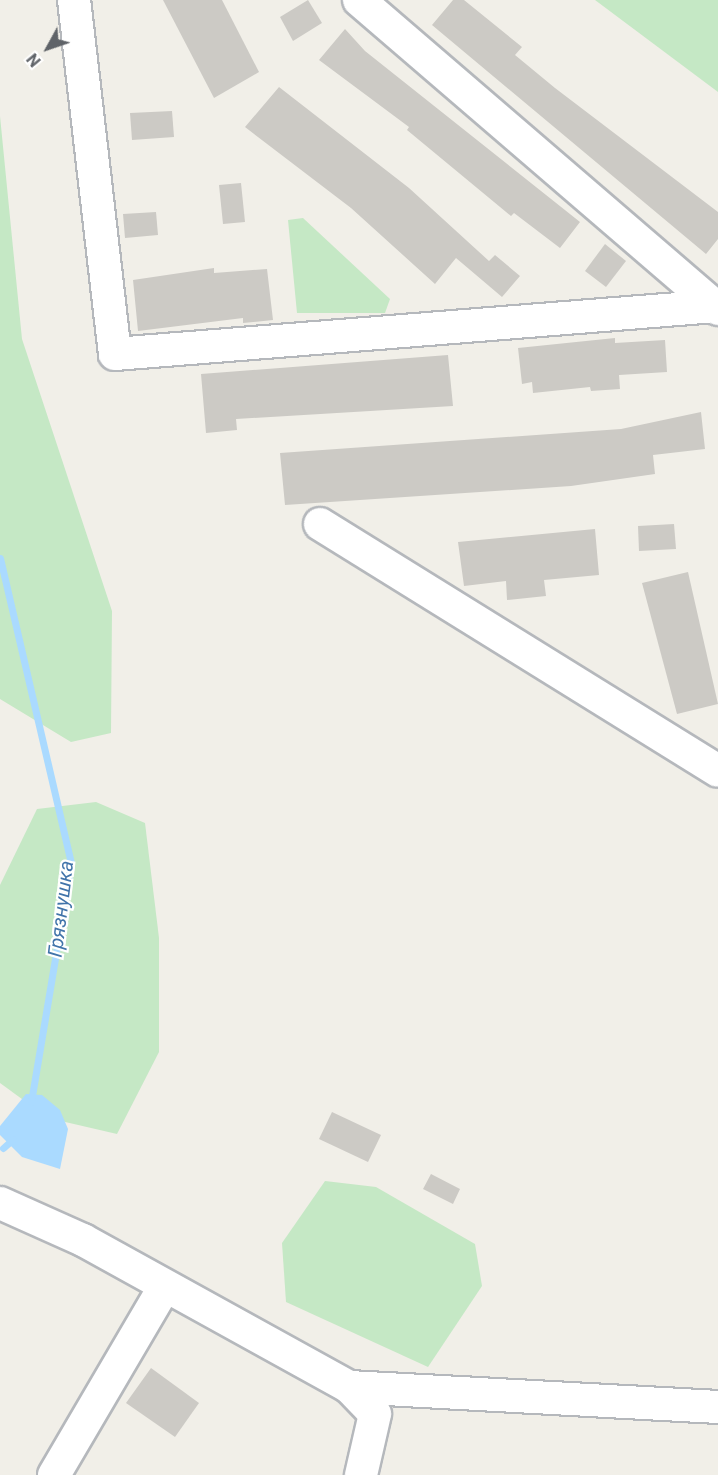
<!DOCTYPE html>
<html>
<head>
<meta charset="utf-8">
<style>
	body { margin:0 }
	#map { position:relative; width:718px; height:1475px; overflow:hidden; background:#f1efe8; font-family:Roboto,sans-serif }
	div>[style] { position:absolute }
	[style*='--x'] { left:calc(var(--x)*1px); top:calc(var(--y)*1px); width:calc(var(--w)*1px); rotate:calc(var(--a)*1deg) }
	.green>* { inset:0; background:#c5e8c5 }
	.water>* { inset:0; background:#aadaff }
	.stream>* { height:7px; margin:-3.5px; padding:0 3.5px; transform-origin:3.5px; border-radius:3.5px; background:#aadaff }
	.building>* { inset:0; background:#cccac5 }
	.roads { filter:drop-shadow(2px 0 #b5b8bc) drop-shadow(-2px 0 #b5b8bc) drop-shadow(0 2px #b5b8bc) drop-shadow(0 -2px #b5b8bc) }
	.minor>* { height:32px; margin:-16px; padding:0 16px; transform-origin:16px; border-radius:16px; background:#fff }
	span { translate:-50% -50%; white-space:nowrap; text-align:center; line-height:1.15; -webkit-text-stroke:4.5px #fff; paint-order:stroke }
	.water-label { font-size:20px; color:#4174aa; font-style:italic }
	.north { position:absolute; left:18px; top:18px; width:60px; height:60px; -webkit-text-stroke:4px #fff; paint-order:stroke; rotate:230deg; font-size:16px; font-weight:700; line-height:24px; text-align:center; color:#5f6368 }
	.north::after { content:''; display:block; margin:auto; width:21px; height:27px; background:#5f6368; clip-path:polygon(50% 0,100% 100%,50% 72%,0 100%) }
</style>
</head>
<body>
<div id="map">
	<div class="green">
		<div style="clip-path:polygon(595px 0,718px 0,718px 92px)"></div>
		<div style="clip-path:polygon(0 116px,22px 339px,112px 611px,111px 733px,71px 742px,0 699px)"></div>
		<div style="clip-path:polygon(303px 218px,390px 299px,385px 313px,297px 313px,288px 220px)"></div>
		<div style="clip-path:polygon(96px 802px,145px 823px,159px 938px,159px 1052px,117px 1134px,48px 1118px,0 1083px,0 885px,37px 809px)"></div>
		<div style="clip-path:polygon(325px 1181px,376px 1187px,475px 1244px,482px 1286px,428px 1367px,286px 1302px,282px 1243px)"></div>
	</div>
	<div class="water">
		<div style="clip-path:polygon(26px 1094px,42px 1095px,60px 1110px,68px 1129px,60px 1169px,22px 1157px,0 1135px,0 1126px)"></div>
	</div>
	<div class="stream">
		<div style="--x:0;--y:558;--w:313;--a:76.9"></div>
		<div style="--x:71;--y:863;--w:242;--a:99.5"></div>
		<div style="--x:3;--y:1148;--w:13;--a:-42"></div>
	</div>
	<div class="building">
		<div style="clip-path:polygon(163px 0,222px 0,259px 72px,214px 98px)"></div>
		<div style="clip-path:polygon(308px 0,322px 23px,293px 41px,280px 17px)"></div>
		<div style="clip-path:polygon(453px 0,464px 0,522px 47px,515px 55px,555px 88px,718px 212px,718px 239px,706px 254px,432px 25px)"></div>
		<div style="clip-path:polygon(345px 29px,365px 51px,580px 222px,560px 248px,514px 213px,511px 216px,407px 130px,409px 127px,319px 60px)"></div>
		<div style="clip-path:polygon(279px 87px,409px 188px,489px 261px,495px 255px,520px 276px,502px 297px,456px 258px,435px 284px,351px 208px,245px 127px)"></div>
		<div style="clip-path:polygon(172px 111px,174px 137px,132px 140px,130px 113px)"></div>
		<div style="clip-path:polygon(241px 183px,245px 222px,223px 224px,219px 185px)"></div>
		<div style="clip-path:polygon(156px 212px,158px 235px,125px 238px,123px 214px)"></div>
		<div style="clip-path:polygon(605px 244px,626px 261px,606px 287px,585px 271px)"></div>
		<div style="clip-path:polygon(214px 268px,214px 273px,267px 269px,273px 320px,243px 323px,243px 318px,138px 331px,133px 280px)"></div>
		<div style="clip-path:polygon(615px 338px,615px 343px,665px 340px,667px 372px,619px 375px,620px 389px,591px 391px,590px 387px,533px 393px,532px 382px,522px 384px,518px 348px)"></div>
		<div style="clip-path:polygon(448px 355px,453px 406px,236px 419px,237px 430px,206px 433px,201px 374px)"></div>
		<div style="clip-path:polygon(701px 412px,705px 449px,653px 455px,655px 474px,571px 486px,285px 505px,280px 453px,621px 429px)"></div>
		<div style="clip-path:polygon(674px 524px,676px 549px,639px 551px,638px 526px)"></div>
		<div style="clip-path:polygon(595px 529px,599px 575px,544px 580px,546px 596px,507px 600px,506px 581px,464px 586px,458px 542px)"></div>
		<div style="clip-path:polygon(688px 572px,718px 704px,677px 714px,642px 583px)"></div>
		<div style="clip-path:polygon(332px 1112px,381px 1135px,368px 1162px,319px 1139px)"></div>
		<div style="clip-path:polygon(431px 1174px,460px 1189px,453px 1204px,423px 1189px)"></div>
		<div style="clip-path:polygon(151px 1368px,199px 1403px,175px 1437px,126px 1403px)"></div>
	</div>
	<div class="roads">
		<div class="minor">
			<div style="--x:74;--y:0;--w:356;--a:83.4"></div>
			<div style="--x:115;--y:354;--w:602;--a:-4.57"></div>
			<div style="--x:359;--y:0;--w:474;--a:40.7"></div>
			<div style="--x:320;--y:524;--w:468;--a:31.8"></div>
			<div style="--x:0;--y:1203;--w:91;--a:24"></div>
			<div style="--x:83;--y:1240;--w:304;--a:28.9"></div>
			<div style="--x:349;--y:1387;--w:37;--a:46"></div>
			<div style="--x:375;--y:1414;--w:63;--a:102.9"></div>
			<div style="--x:349;--y:1387;--w:370;--a:3.1"></div>
			<div style="--x:54;--y:1475;--w:219;--a:-59.6"></div>
		</div>
	</div>
	<div class="water-label">
		<span style="left:61px;top:909px;rotate:-83deg">Грязнушка</span>
	</div>
	<div class="north">N</div>
</div>
</body>
</html>
